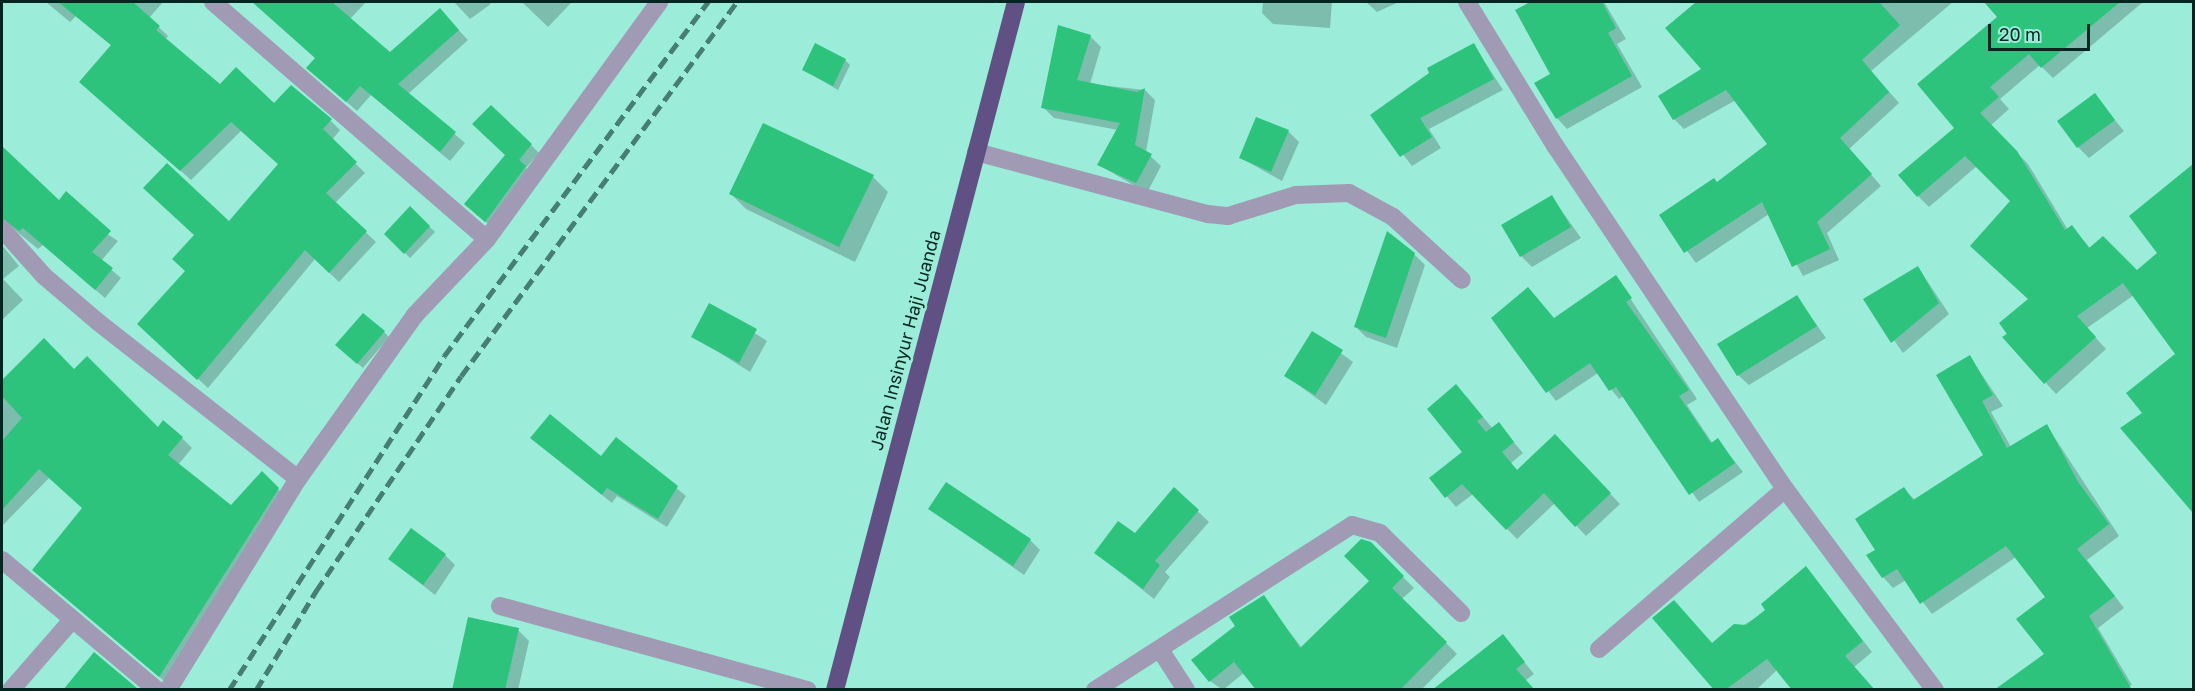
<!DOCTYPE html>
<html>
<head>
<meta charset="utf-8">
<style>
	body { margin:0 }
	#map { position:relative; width:2195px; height:691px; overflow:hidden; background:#9bedd9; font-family:"Golos Text",sans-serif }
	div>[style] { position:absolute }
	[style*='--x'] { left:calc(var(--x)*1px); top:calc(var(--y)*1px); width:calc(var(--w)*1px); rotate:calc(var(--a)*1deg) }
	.shadow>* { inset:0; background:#0003 }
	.building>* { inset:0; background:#2dc37d }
	.minor>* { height:18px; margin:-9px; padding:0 9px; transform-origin:9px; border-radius:9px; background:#a19ab4 }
	.highway>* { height:18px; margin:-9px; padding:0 9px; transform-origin:9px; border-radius:9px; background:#605084 }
	.rail>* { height:4.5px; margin-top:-2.25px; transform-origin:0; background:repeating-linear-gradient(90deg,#467f72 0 12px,transparent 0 18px) }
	span { translate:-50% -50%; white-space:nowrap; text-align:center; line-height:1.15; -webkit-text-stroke:5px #9bedd9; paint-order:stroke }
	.street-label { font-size:18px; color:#032720 }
	.frame { position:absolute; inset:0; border:3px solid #032720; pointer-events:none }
	.scale { position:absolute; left:1988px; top:24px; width:102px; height:27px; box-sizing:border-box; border:3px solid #032720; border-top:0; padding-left:8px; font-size:18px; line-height:21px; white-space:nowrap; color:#032720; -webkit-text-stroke:4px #9bedd9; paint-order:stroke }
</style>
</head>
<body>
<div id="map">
	<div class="shadow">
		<div style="clip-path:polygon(46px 2px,163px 2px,149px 18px,168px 36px,165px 40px,220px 86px,330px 120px,340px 130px,332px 140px,365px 173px,335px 203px,376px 242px,339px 282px,315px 259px,208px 388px,149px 334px,187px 271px,196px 236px,230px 223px,279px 165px,241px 131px,191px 180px,81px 82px,112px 46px,76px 16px,70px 22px)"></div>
		<div style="clip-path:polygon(253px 2px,366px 2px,350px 19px,390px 54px,449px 20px,468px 40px,408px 94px,465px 143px,450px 161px,371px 95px,357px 111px,318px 77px,317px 59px)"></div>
		<div style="clip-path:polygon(454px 2px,489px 2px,491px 4px,470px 19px)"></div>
		<div style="clip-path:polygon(522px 2px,572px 2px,548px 27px)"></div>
		<div style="clip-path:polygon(1263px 2px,1332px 2px,1330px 28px,1273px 24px,1262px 13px)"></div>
		<div style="clip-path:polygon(1366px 2px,1399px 2px,1377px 12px)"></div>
		<div style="clip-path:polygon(1604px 2px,1626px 39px,1617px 44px,1642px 87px,1567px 129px,1557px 118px,1552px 74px,1529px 2px)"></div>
		<div style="clip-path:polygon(1698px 2px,1845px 2px,1850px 8px,1860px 2px,1953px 2px,1871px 71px,1899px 103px,1849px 149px,1881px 186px,1827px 233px,1839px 260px,1803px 276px,1769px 214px,1696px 263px,1661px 216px,1718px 184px,1769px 144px,1736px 100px,1684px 129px,1674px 119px,1704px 70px,1667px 28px)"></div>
		<div style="clip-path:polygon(2006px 2px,2143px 2px,2053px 78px,2040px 65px,2000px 99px,2009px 109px,1990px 126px,2028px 164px,2068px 230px,2072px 227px,2091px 249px,2137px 272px,2159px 253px,2131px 216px,2194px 170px,2194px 509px,2184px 499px,2145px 414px,2177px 355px,2134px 295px,2087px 328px,2106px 349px,2056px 394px,2004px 337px,2030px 299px,2012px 201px,1977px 166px,1929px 207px,1918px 196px,1956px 128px,1999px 17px,1995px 11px)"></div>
		<div style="clip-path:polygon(1090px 36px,1101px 47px,1090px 84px,1145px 90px,1155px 100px,1146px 152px,1161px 166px,1147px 193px,1099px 165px,1118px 130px,1054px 118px,1043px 107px)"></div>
		<div style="clip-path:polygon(1474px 45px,1503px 90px,1429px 129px,1441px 148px,1412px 166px,1372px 115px)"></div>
		<div style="clip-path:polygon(845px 60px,850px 65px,838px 90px,804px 70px)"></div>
		<div style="clip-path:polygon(2094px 95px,2124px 131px,2089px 158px,2078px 147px)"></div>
		<div style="clip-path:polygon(1288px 131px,1299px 142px,1282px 181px,1241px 158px)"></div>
		<div style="clip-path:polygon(531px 145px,539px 153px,526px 168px,533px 175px,494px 229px,474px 212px)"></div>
		<div style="clip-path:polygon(2px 147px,59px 202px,118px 241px,101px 261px,121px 278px,105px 298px,43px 245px,38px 249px,10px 226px,2px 238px)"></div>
		<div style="clip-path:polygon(873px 177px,888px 192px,855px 262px,746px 209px,731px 194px)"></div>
		<div style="clip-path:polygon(1552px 197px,1581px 238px,1532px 267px,1521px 256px)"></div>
		<div style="clip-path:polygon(410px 208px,435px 232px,410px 258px,386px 234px)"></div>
		<div style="clip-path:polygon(2px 245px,19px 266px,3px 279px,23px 300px,2px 320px)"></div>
		<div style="clip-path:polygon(1414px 254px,1425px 265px,1397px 348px,1366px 337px,1355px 326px)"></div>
		<div style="clip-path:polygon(1918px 267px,1949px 314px,1903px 353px,1865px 299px)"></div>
		<div style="clip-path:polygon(1616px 277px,1697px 399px,1687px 405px,1713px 444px,1718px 440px,1743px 472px,1699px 502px,1624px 396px,1619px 399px,1598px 373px,1556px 401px,1493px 319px,1555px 319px)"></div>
		<div style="clip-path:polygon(1797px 297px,1826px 338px,1749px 385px,1738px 375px)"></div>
		<div style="clip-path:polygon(710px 305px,767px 341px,750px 372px,693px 336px)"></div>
		<div style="clip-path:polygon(384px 332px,389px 337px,363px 368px,342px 350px)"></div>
		<div style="clip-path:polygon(1313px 333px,1353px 362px,1326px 405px,1286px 376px)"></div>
		<div style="clip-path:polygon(44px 340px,74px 371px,158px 429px,164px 422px,182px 438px,192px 448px,178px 465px,231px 507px,262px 473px,288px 499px,169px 685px,34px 570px,84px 509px,49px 478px,2px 526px,2px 382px)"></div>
		<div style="clip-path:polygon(1970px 357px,2003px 406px,1991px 412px,2011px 447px,2047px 426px,2119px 536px,2087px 560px,2124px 608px,2098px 628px,2132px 685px,2121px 690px,2046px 655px,2047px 598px,2016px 557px,1932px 614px,1906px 580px,1893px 588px,1883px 577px,1877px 550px,1904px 489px,1915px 500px,1985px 456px)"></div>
		<div style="clip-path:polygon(1466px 396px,1493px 429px,1498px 424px,1523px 453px,1511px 463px,1518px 471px,1565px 446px,1620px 504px,1586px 536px,1555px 503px,1517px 539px,1473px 494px,1456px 507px,1431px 478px,1464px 452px)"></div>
		<div style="clip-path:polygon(532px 438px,601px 458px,616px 439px,686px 496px,667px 527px,617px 496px,612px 503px)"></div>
		<div style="clip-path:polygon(1174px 489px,1209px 522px,1165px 572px,1170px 577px,1154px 599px,1096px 553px,1135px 535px)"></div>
		<div style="clip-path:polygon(930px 509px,1030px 540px,1040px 550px,1024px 575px)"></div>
		<div style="clip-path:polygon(1370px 544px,1414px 588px,1402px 599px,1457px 654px,1421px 690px,1258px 690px,1245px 672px,1223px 690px,1210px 681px,1238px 626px,1263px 597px,1302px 648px,1371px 581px)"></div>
		<div style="clip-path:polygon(445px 555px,455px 565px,435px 595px,390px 559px)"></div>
		<div style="clip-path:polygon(1806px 568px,1872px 652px,1854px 667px,1778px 669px,1756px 690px,1715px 690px,1712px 644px,1767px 611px)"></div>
		<div style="clip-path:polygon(518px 630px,529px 641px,518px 690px,453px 690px)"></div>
		<div style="clip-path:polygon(1503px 636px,1534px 674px,1526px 680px,1464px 690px)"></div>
	</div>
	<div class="building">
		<div style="clip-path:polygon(58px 2px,133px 2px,160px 26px,156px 30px,220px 84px,236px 67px,274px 103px,291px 85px,332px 119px,323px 129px,357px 162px,326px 193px,367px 231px,329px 273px,305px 250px,197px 380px,137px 324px,185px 271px,172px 259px,194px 235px,143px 188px,167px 163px,229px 221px,278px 164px,231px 122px,180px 171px,79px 82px,111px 45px)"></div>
		<div style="clip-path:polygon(252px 2px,332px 2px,390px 52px,440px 8px,459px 30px,398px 84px,456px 132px,440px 152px,360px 86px,346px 102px,306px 68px,315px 58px)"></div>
		<div style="clip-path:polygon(1530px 2px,1602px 2px,1616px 28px,1608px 33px,1632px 76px,1556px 119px,1534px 83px,1550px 74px,1515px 10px)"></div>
		<div style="clip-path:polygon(1696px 2px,1879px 2px,1900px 25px,1862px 60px,1889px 92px,1840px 138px,1872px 174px,1817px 222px,1830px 249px,1792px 267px,1762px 202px,1684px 253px,1659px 215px,1714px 178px,1717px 182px,1767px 144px,1726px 90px,1673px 120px,1658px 96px,1701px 69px,1665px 28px)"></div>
		<div style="clip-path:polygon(1984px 2px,2120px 2px,2041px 68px,2029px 54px,1990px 87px,1999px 97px,1980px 113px,2017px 151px,2065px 230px,2072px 225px,2089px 248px,2103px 236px,2137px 270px,2157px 253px,2129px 216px,2193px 164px,2193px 513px,2120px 428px,2142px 413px,2126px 393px,2175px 354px,2123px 283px,2077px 316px,2096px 337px,2044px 384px,2002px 337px,2007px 334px,1999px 323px,2028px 299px,1970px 246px,2010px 201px,1965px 156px,1917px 197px,1898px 175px,1954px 128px,1917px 84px,1997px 17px)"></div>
		<div style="clip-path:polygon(1058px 25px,1091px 35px,1077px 80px,1137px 92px,1145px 88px,1135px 145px,1152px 154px,1136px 183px,1097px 165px,1120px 123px,1041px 108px)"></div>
		<div style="clip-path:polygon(815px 43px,846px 59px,833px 86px,802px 70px)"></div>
		<div style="clip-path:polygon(1474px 43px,1494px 79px,1420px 118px,1432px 137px,1400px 157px,1370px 115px,1429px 73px,1427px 68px)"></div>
		<div style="clip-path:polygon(2095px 93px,2115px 120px,2077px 148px,2057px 121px)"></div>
		<div style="clip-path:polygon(491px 105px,532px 144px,519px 160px,526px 166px,485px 222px,464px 204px,505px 155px,472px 124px)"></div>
		<div style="clip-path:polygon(1256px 117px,1289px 130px,1271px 172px,1239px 158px)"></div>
		<div style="clip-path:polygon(763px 123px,874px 175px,839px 247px,729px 194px)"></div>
		<div style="clip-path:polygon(2px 146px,59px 200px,66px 191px,111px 231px,92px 252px,113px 268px,95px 290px,23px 228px,19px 231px,2px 218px)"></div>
		<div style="clip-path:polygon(1552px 195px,1571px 227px,1520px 257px,1501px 225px)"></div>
		<div style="clip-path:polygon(410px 206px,430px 226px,404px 254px,384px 234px)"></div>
		<div style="clip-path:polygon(1387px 231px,1415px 253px,1386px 338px,1354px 327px)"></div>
		<div style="clip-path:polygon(1918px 266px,1939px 303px,1891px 343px,1863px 299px)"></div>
		<div style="clip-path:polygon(1616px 275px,1632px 298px,1626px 302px,1689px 390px,1679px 396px,1711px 443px,1718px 438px,1735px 463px,1689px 495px,1616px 387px,1609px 391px,1590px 363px,1546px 393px,1491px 318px,1528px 287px,1554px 318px)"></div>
		<div style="clip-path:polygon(1797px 295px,1817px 326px,1737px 376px,1717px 344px)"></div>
		<div style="clip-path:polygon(709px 303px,757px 329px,739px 363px,691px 337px)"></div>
		<div style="clip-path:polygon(363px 313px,385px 331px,357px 364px,335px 345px)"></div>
		<div style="clip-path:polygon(1312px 331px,1343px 350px,1315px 395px,1284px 376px)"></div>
		<div style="clip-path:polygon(44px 338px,74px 369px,87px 356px,158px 427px,163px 420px,183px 437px,168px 455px,231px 505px,262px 471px,279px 488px,159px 677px,32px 570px,82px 508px,39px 469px,2px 510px,2px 441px,22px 418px,2px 396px,2px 380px)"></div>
		<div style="clip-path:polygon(1970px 355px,1993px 395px,1982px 401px,2007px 448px,2047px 424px,2078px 482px,2109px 524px,2077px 549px,2115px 596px,2089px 616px,2132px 690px,1994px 690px,2044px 654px,2016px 619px,2045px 597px,2006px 546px,1920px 604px,1897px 569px,1882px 578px,1866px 555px,1875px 550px,1855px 519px,1904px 487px,1913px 500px,1983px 455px,1936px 375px)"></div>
		<div style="clip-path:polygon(1456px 384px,1483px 417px,1477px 421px,1486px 432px,1499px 422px,1514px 442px,1502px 452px,1517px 470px,1555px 434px,1611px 493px,1575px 527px,1544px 493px,1506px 530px,1462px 484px,1445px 498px,1429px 478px,1462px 452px,1427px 409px)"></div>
		<div style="clip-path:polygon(550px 414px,601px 456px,616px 437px,678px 486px,658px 519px,607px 488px,602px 495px,530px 438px)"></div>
		<div style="clip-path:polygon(946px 482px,1031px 539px,1013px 566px,928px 509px)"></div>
		<div style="clip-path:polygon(1174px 487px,1199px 510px,1155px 561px,1160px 565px,1143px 589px,1094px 553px,1118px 521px,1135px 533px)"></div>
		<div style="clip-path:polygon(411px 528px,446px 554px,423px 585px,388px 559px)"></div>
		<div style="clip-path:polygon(1361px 539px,1371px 542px,1404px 576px,1392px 588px,1447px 642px,1400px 690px,1256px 690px,1234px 662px,1209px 682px,1191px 660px,1235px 626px,1229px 617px,1264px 595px,1300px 648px,1369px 581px,1344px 556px)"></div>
		<div style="clip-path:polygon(1806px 566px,1863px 641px,1845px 656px,1875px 690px,1792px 690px,1767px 659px,1725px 690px,1714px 690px,1652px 618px,1674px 600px,1712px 643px,1734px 624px,1746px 625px,1765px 610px,1761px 604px)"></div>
		<div style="clip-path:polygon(468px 617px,519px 628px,505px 690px,452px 690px)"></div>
		<div style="clip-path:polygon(1503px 634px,1525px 662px,1516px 669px,1535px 690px,1432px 690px)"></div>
		<div style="clip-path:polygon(94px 652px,138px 689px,138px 690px,63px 690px)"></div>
	</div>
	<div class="minor">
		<div style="--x:213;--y:2;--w:362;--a:40.9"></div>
		<div style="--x:1467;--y:2;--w:170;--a:58.5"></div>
		<div style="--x:1556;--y:147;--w:412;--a:56.2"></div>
		<div style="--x:1785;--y:489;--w:251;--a:53.3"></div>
		<div style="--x:976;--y:152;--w:240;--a:15"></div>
		<div style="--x:1208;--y:214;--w:20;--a:6"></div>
		<div style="--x:1228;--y:216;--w:71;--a:-17.2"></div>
		<div style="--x:1296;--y:195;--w:53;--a:-2.2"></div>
		<div style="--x:1349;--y:193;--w:50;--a:28.6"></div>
		<div style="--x:1393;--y:217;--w:93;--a:42.4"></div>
		<div style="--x:2;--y:229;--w:63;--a:48.2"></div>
		<div style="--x:44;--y:276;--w:71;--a:40.4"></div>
		<div style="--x:98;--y:322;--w:254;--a:38.1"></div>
		<div style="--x:2;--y:560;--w:202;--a:40"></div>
		<div style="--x:500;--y:606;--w:319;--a:15.3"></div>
		<div style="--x:1599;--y:649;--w:245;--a:-40.7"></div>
		<div style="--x:1161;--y:651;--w:46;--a:57.3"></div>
		<div style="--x:11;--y:690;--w:93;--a:-48.9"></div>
		<div style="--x:168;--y:690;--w:248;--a:-58.4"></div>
		<div style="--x:298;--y:479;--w:201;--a:-54.5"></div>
		<div style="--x:415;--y:315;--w:105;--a:-46.5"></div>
		<div style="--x:487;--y:239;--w:293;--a:-54"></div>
		<div style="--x:1095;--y:690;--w:305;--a:-32.7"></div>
		<div style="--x:1352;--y:525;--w:29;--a:16"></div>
		<div style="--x:1380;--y:533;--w:114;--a:44.6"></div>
	</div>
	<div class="highway">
		<div style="--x:835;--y:690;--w:711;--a:-75.26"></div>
	</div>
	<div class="rail">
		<div style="--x:229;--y:690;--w:397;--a:-57.2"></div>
		<div style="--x:444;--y:356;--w:442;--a:-53.3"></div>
		<div style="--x:256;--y:690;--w:116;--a:-58.8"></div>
		<div style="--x:316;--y:591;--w:259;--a:-56"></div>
		<div style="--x:461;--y:376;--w:465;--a:-53.6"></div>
	</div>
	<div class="street-label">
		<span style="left:905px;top:340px;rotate:-75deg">Jalan Insinyur Haji Juanda</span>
	</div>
	<div class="frame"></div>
	<div class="scale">20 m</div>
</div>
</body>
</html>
